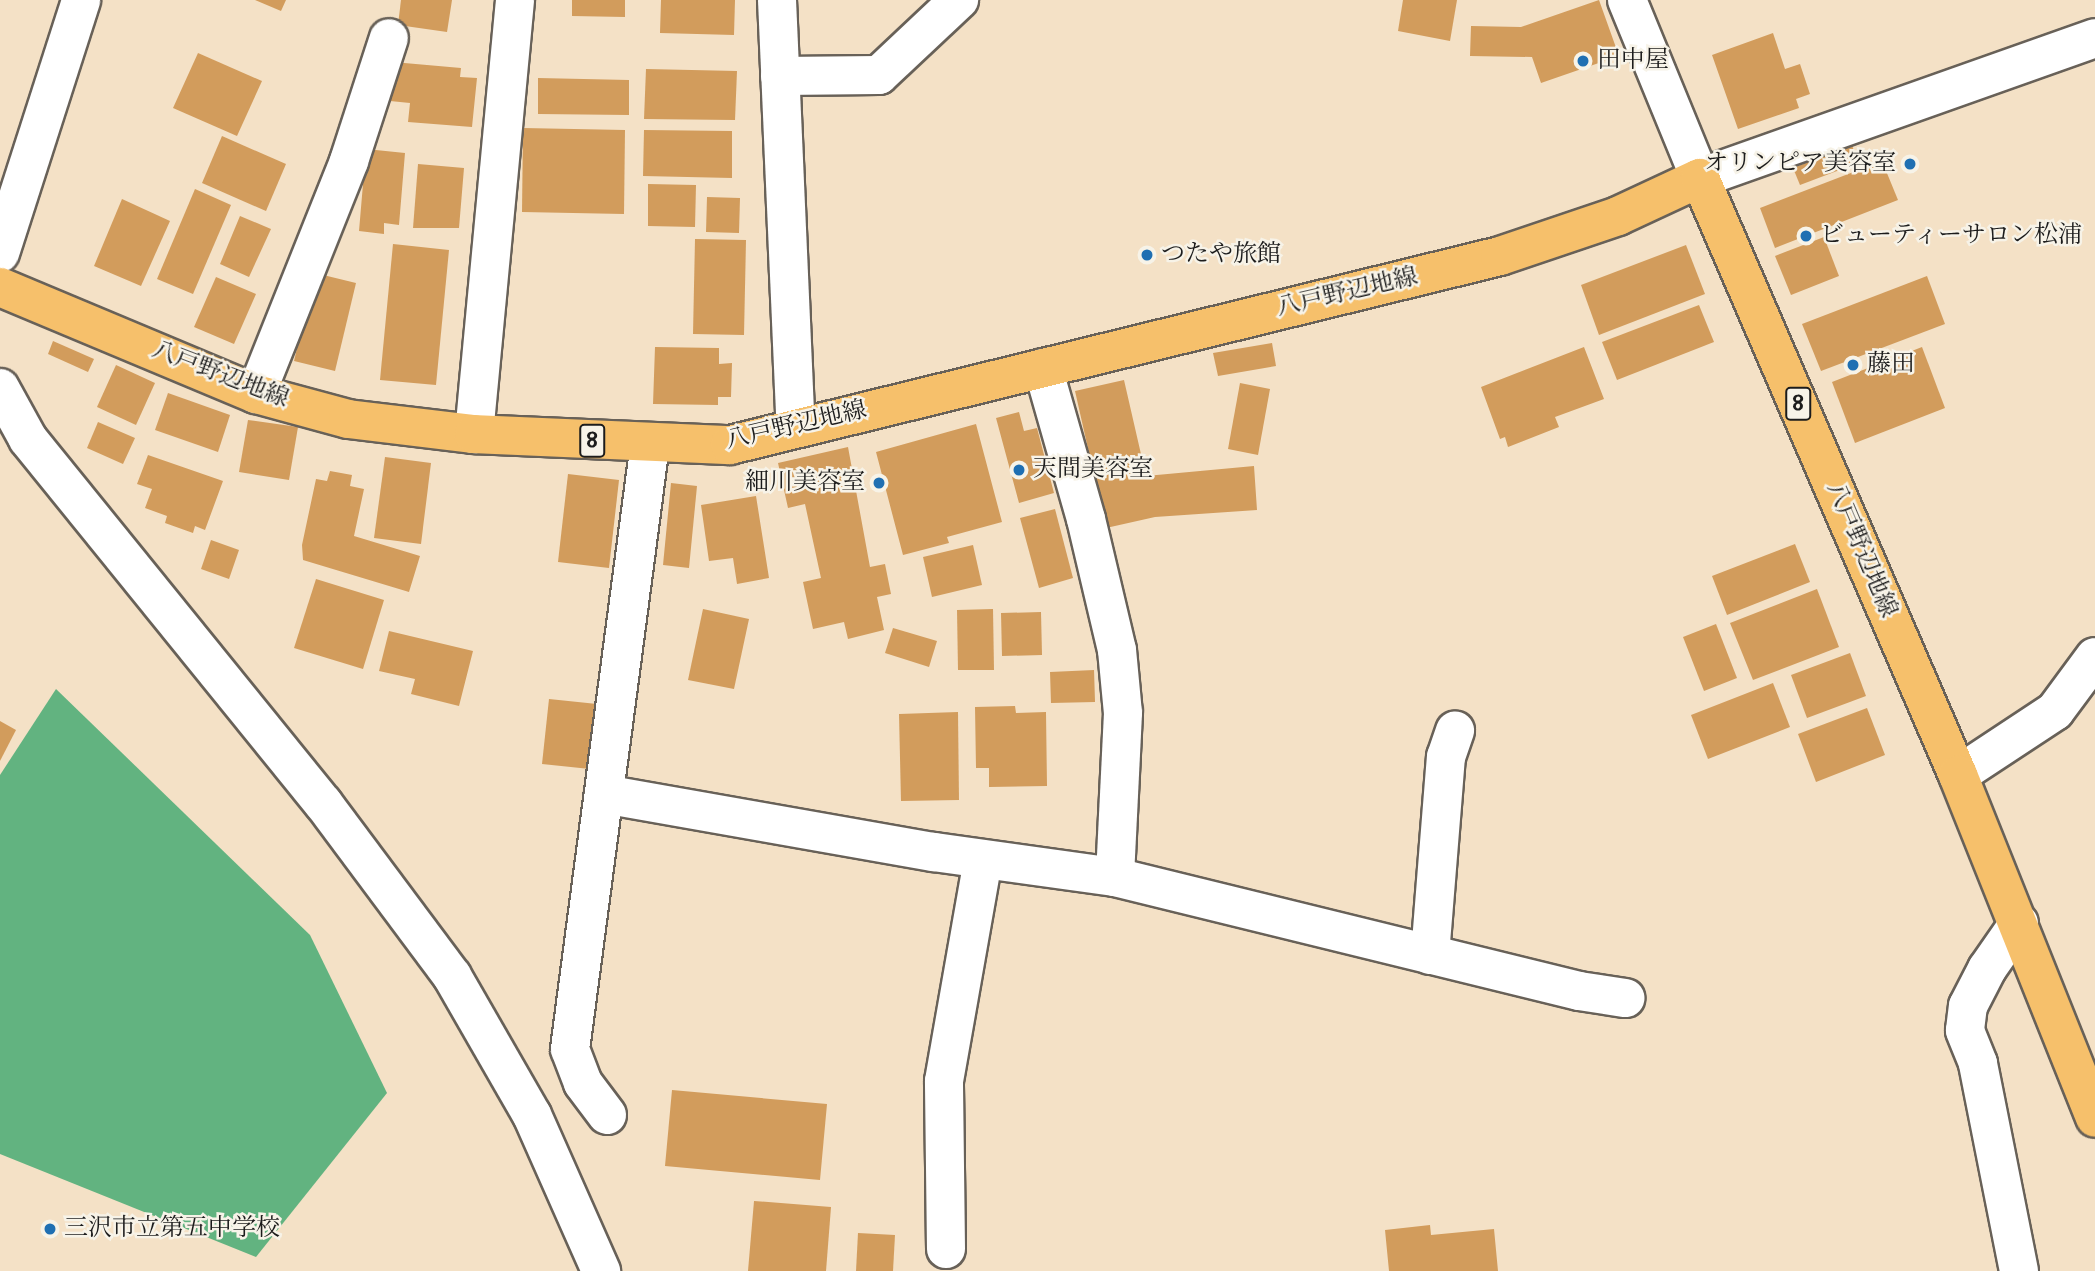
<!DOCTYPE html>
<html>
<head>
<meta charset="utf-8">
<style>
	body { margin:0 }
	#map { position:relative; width:2095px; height:1271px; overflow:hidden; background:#f4e1c6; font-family:"IM FELL DW Pica","Noto Serif JP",serif }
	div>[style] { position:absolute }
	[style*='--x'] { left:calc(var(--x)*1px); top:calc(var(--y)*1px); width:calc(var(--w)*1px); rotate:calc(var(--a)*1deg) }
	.forest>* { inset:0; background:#62b380 }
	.building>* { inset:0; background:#d29c5c }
	.roads { filter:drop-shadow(2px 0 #686158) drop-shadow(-2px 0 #686158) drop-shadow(0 2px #686158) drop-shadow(0 -2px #686158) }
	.minor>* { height:38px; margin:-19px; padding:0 19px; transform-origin:19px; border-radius:19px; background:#fff }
	.major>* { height:38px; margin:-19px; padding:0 19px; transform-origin:19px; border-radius:19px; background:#f6c06b }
	.dots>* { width:19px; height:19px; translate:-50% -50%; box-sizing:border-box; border:4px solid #f7f3e8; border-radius:50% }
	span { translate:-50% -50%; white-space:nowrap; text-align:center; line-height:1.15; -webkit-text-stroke:5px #f7f3e8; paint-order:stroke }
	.shield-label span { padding:2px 5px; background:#f7f3e8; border:2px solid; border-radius:5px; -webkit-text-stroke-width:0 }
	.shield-label { font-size:23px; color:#1c1c1c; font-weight:700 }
	.poi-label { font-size:24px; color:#1c1c1c }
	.left { translate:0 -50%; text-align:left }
	.right { translate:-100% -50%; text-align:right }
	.street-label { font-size:24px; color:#1c1c1c }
</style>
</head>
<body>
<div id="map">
	<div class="forest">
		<div style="clip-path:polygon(56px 689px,310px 935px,387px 1093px,256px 1257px,0 1154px,0 775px)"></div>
	</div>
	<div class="building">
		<div style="clip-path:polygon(255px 0,286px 0,281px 11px)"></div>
		<div style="clip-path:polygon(401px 0,452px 0,447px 32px,398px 25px)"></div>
		<div style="clip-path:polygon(572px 0,625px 0,625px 17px,572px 16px)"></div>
		<div style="clip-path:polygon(661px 0,735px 0,734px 35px,660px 33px)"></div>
		<div style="clip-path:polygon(1403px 0,1457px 0,1450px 41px,1398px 31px)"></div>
		<div style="clip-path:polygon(1599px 0,1619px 56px,1541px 83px,1532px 57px,1470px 56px,1471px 26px,1521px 27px)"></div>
		<div style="clip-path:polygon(1773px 33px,1785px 69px,1800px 64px,1810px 94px,1796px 99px,1799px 108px,1738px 129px,1712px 55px)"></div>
		<div style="clip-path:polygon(198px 53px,262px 81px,237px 136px,173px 108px)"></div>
		<div style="clip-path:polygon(393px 62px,461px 68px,460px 77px,477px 78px,472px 127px,408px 122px,410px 103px,390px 101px)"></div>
		<div style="clip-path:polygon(646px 69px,737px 71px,735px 120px,644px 119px)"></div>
		<div style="clip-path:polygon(538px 78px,629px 80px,629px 115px,538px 114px)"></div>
		<div style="clip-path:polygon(523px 128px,625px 130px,624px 214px,522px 212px)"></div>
		<div style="clip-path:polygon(644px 130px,732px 131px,732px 178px,643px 176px)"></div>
		<div style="clip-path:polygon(222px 136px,286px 164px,266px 211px,202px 183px)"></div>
		<div style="clip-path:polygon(1852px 145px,1858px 163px,1800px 185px,1793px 168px)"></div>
		<div style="clip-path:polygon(366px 149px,405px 153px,399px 225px,384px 223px,384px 234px,359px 231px)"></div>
		<div style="clip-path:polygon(1882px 161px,1898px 200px,1775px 248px,1760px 208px)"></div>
		<div style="clip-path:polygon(418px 164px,464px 168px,459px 228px,413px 228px)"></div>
		<div style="clip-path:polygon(648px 184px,696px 185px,695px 227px,648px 226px)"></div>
		<div style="clip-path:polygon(195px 189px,231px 205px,193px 294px,157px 279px)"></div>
		<div style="clip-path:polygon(707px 197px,740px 198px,739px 233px,706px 232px)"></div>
		<div style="clip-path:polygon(122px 199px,170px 221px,141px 286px,94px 266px)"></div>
		<div style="clip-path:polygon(240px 216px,271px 229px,249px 277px,220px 264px)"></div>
		<div style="clip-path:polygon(1824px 237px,1839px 276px,1791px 295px,1775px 256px)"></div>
		<div style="clip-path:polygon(695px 239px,746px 240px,744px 335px,693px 334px)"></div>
		<div style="clip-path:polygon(393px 244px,449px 250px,436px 385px,380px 380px)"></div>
		<div style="clip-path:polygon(1686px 245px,1705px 294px,1599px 335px,1581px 285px)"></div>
		<div style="clip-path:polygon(315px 273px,356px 283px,335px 371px,294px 361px)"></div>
		<div style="clip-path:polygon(1927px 276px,1945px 324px,1821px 371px,1802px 324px)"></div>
		<div style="clip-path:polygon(216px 277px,256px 294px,234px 344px,194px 327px)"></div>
		<div style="clip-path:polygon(1699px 305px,1714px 342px,1617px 380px,1602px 342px)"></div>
		<div style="clip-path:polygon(53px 341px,94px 359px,88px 372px,48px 354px)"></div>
		<div style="clip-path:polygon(1272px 343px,1276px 366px,1218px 376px,1213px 353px)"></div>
		<div style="clip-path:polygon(655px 347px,719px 348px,719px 364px,732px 363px,731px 397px,718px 397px,718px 405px,653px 404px)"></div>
		<div style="clip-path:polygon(1584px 347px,1604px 399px,1555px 417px,1559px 427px,1508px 447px,1505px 437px,1500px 439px,1481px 387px)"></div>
		<div style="clip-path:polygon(1922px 347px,1945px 408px,1855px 443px,1832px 382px)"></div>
		<div style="clip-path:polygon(116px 365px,155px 383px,136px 425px,97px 407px)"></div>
		<div style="clip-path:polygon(1124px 380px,1146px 476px,1254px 466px,1257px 510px,1155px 517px,1106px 528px,1075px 391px)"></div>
		<div style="clip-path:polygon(1240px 383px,1270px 389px,1258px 455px,1228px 449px)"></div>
		<div style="clip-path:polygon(168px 393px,230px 415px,218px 452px,155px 430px)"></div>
		<div style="clip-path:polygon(1019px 412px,1024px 431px,1037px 428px,1054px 493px,1019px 503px,996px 418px)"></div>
		<div style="clip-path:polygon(248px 420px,298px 427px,289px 480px,239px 472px)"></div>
		<div style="clip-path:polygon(98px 422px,135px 438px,123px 464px,87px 448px)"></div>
		<div style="clip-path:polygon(976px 424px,1002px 522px,947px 537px,949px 543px,903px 555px,876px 452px)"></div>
		<div style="clip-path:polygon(848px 447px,870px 567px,885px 564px,891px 594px,877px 597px,884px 630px,848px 639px,844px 622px,813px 629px,803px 582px,821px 578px,805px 504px,788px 508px,778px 463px)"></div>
		<div style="clip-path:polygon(148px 455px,223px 481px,205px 530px,195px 526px,193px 533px,165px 523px,167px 516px,145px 508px,152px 489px,137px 484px)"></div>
		<div style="clip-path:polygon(385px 457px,431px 463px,421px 544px,374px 538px)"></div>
		<div style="clip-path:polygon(330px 471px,352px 475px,350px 486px,364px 489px,354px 536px,420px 556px,409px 592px,303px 560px,302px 545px,316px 479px,327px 481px)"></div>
		<div style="clip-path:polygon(568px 474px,619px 480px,609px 568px,558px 562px)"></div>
		<div style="clip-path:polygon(671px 483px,697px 486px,689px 568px,663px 565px)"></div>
		<div style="clip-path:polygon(756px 496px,769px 578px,737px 584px,733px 558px,709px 561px,701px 505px)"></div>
		<div style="clip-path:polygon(1055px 509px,1073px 578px,1039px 588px,1020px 518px)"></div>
		<div style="clip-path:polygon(211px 540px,239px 550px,229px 579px,201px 569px)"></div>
		<div style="clip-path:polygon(1795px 544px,1810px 582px,1727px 615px,1712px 576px)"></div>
		<div style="clip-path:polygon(973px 545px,982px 585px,932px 597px,923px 557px)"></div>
		<div style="clip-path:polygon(316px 579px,384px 600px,363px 669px,294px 648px)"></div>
		<div style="clip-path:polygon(1817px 589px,1839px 647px,1753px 680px,1730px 623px)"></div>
		<div style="clip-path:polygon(703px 609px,749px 619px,734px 689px,688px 680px)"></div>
		<div style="clip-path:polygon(993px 609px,994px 670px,958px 670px,957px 610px)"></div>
		<div style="clip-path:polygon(1041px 612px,1042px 655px,1002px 656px,1001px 613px)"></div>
		<div style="clip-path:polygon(1716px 624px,1737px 678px,1704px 691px,1683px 637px)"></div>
		<div style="clip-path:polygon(893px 628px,937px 641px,929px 667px,885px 653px)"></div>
		<div style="clip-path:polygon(389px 631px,473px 651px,459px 706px,411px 694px,415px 679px,379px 671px)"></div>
		<div style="clip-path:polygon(1850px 653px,1866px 696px,1807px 718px,1791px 675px)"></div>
		<div style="clip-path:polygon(1094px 670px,1095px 702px,1051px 703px,1050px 672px)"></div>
		<div style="clip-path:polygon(1773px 683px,1790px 727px,1708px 759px,1691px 715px)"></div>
		<div style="clip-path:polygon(549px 699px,597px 704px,590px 769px,542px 764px)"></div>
		<div style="clip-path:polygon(1015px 706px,1016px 713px,1046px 712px,1047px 786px,989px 787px,989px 768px,976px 768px,975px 707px)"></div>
		<div style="clip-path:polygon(1867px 708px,1885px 755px,1816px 782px,1798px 734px)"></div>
		<div style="clip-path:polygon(958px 712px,959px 800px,901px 801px,899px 714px)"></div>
		<div style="clip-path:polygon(0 721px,16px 730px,0 761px)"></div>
		<div style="clip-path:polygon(672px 1090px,827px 1104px,820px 1180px,665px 1166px)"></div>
		<div style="clip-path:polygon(754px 1201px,831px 1207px,826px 1271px,748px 1271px)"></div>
		<div style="clip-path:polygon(1430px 1225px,1431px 1235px,1494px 1229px,1498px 1271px,1389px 1271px,1385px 1230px)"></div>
		<div style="clip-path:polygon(858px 1233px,895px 1235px,893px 1271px,856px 1271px)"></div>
	</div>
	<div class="roads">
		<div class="minor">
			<div style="--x:777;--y:0;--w:428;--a:87.5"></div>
			<div style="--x:1627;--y:0;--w:192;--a:67.7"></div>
			<div style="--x:1700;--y:178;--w:419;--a:-19.5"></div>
			<div style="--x:780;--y:76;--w:99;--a:-0.6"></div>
			<div style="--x:879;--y:75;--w:110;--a:-43.2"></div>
			<div style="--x:0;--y:253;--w:266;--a:-72.2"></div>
			<div style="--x:1043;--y:368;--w:157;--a:74.1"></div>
			<div style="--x:1086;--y:519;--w:135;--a:76.7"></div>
			<div style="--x:1117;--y:650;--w:63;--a:84.6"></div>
			<div style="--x:1123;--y:713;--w:164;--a:92.8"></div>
			<div style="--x:0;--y:388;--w:58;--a:61.2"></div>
			<div style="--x:28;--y:439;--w:469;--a:51"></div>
			<div style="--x:323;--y:803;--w:216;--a:53.3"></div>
			<div style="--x:452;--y:976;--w:160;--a:60.1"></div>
			<div style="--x:532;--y:1115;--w:171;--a:66.1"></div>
			<div style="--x:256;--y:394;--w:251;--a:-68.2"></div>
			<div style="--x:349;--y:161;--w:129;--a:-72"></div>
			<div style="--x:474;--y:434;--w:436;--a:-84.6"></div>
			<div style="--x:1958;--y:775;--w:116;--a:-33.4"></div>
			<div style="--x:2055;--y:711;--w:67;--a:-53.5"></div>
			<div style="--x:604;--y:794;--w:335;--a:10"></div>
			<div style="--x:934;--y:852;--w:183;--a:7.9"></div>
			<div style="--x:1115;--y:877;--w:478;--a:13.8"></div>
			<div style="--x:1579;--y:991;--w:47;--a:8.7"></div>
			<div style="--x:1430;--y:955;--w:199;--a:-85.4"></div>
			<div style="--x:1446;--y:757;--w:28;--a:-71"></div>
			<div style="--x:607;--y:1115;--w:40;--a:-127"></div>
			<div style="--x:583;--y:1083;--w:36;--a:-111"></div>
			<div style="--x:570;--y:1049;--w:610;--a:-82.47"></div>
			<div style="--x:946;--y:1249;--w:168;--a:-90.7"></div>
			<div style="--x:944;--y:1081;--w:225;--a:-80"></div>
			<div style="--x:2019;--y:1271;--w:212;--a:-101.2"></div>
			<div style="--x:1978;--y:1063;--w:35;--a:-112"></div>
			<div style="--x:1965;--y:1030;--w:24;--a:-83"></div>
			<div style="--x:1968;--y:1006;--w:42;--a:-62.8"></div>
			<div style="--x:1987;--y:969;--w:56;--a:-55.2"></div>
		</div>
		<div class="major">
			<div style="--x:0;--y:287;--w:277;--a:22.7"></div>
			<div style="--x:256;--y:394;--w:95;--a:15.2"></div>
			<div style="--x:348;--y:419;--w:127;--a:6.8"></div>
			<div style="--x:474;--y:434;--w:256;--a:2.5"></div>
			<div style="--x:730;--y:445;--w:793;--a:-13.79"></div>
			<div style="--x:1500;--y:256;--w:125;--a:-18.7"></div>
			<div style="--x:1618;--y:216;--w:90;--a:-24.9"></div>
			<div style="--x:1700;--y:178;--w:650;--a:66.63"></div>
			<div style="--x:1958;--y:775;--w:369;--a:68.2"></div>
		</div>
	</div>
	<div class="dots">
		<div style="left:1583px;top:61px;background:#1f6fb2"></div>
		<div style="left:1910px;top:164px;background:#1f6fb2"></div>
		<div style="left:1806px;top:236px;background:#1f6fb2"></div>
		<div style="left:1147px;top:255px;background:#1f6fb2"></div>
		<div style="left:1853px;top:365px;background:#1f6fb2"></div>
		<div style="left:1019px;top:470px;background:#1f6fb2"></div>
		<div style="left:879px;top:483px;background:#1f6fb2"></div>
		<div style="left:50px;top:1229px;background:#1f6fb2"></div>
	</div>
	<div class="shield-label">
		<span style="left:1798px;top:404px">8</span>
		<span style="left:592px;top:441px">8</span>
	</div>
	<div class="poi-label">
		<span class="left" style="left:1597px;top:61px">田中屋</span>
		<span class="right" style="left:1896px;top:164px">オリンピア美容室</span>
		<span class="left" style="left:1820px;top:236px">ビューティーサロン松浦</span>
		<span class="left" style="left:1161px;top:255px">つたや旅館</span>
		<span class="left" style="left:1867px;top:365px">藤田</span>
		<span class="left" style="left:1033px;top:470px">天間美容室</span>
		<span class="right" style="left:865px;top:483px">細川美容室</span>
		<span class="left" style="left:64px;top:1229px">三沢市立第五中学校</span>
	</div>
	<div class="street-label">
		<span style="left:1347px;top:293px;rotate:-13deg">八戸野辺地線</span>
		<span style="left:220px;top:375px;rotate:21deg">八戸野辺地線</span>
		<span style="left:796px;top:426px;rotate:-13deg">八戸野辺地線</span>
		<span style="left:1861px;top:550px;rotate:67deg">八戸野辺地線</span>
	</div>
</div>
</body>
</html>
